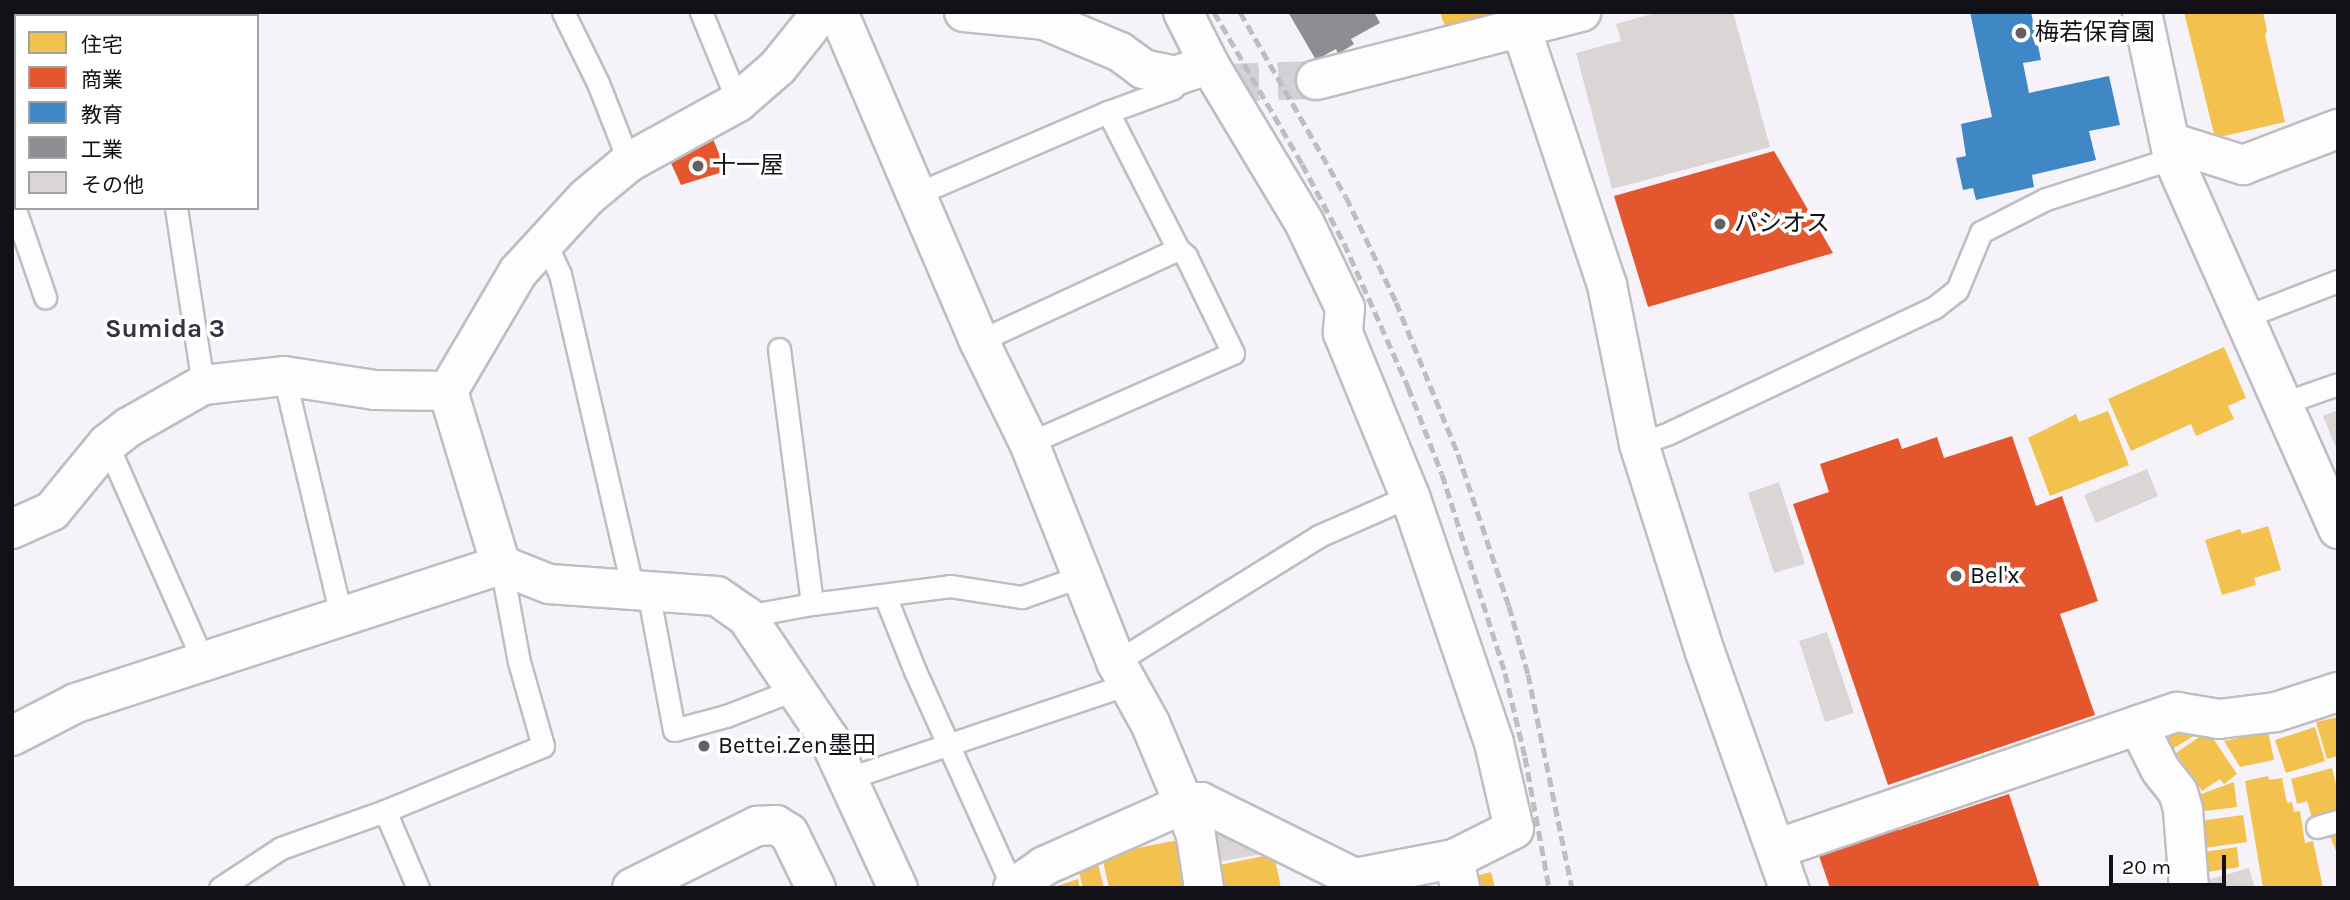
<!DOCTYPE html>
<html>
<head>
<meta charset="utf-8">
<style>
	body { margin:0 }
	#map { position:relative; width:2350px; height:900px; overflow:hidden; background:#f5f3f9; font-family:Karla,"Noto Sans JP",sans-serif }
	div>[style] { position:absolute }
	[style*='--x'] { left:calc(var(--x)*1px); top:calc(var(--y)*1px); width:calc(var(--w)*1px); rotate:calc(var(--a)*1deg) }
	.homes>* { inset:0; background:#f2c14e }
	.shops>* { inset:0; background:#e4572e }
	.schools>* { inset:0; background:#3f88c5 }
	.industry>* { inset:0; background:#8d8d92 }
	.building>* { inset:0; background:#dad6d6 }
	.street-tunnel>* { height:38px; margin-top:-19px; transform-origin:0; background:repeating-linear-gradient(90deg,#d3d1d7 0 38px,transparent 0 57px) }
	.roads { filter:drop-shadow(2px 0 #bfbdc4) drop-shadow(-2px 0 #bfbdc4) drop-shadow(0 2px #bfbdc4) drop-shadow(0 -2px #bfbdc4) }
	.lane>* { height:21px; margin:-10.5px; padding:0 10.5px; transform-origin:10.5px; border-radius:10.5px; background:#fefdfe }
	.street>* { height:38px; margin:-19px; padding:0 19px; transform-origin:19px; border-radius:19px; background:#fefdfe }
	.rail>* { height:5px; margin-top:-2.5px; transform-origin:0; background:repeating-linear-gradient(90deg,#bebdbf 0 10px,transparent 0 15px) }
	.dots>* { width:19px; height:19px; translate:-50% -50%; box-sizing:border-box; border:4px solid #fff; border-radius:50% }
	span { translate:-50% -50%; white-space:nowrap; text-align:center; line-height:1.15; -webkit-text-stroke:7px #fff; paint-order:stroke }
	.poi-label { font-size:24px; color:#131118 }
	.left { translate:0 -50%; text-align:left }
	.neighbourhood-label { font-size:26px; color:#373242; font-weight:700 }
	.frame { position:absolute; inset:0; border:14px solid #131118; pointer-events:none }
	.legend { position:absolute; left:14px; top:14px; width:245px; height:196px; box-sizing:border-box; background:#fff; border:2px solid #a1a0a3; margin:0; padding:9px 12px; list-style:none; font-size:21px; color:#131118 }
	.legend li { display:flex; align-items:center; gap:14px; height:35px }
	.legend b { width:35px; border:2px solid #a1a0a3 }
	.scale { position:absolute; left:2109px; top:855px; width:117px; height:32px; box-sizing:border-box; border:4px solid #131118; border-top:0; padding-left:9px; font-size:21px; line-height:24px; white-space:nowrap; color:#131118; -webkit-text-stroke:5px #fff; paint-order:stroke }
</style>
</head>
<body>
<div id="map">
	<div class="homes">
		<div style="clip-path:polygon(1440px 12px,1494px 12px,1495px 15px,1447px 32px)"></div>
		<div style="clip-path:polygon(2184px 12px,2263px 12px,2267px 31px,2265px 35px,2285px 122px,2215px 138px)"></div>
		<div style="clip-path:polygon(2224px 347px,2246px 398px,2228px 406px,2234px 419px,2196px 436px,2191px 424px,2131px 451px,2108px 399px)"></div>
		<div style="clip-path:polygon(2108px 411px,2129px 465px,2050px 496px,2028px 438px,2076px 414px,2079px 422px)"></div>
		<div style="clip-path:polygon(2268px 526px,2281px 570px,2254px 578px,2256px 585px,2222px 595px,2205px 540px,2240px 529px,2242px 534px)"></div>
		<div style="clip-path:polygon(2338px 717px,2338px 756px,2327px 759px,2316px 722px)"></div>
		<div style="clip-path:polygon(2176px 724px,2200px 732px,2166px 753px,2151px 732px)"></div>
		<div style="clip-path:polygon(2267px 727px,2274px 760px,2240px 767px,2224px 741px,2239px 738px,2239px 732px)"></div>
		<div style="clip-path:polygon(2315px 727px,2325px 761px,2286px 773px,2275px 740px)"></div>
		<div style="clip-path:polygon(2208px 731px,2237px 774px,2224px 784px,2220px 779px,2202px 791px,2176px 753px)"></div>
		<div style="clip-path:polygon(2332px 768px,2338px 792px,2338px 815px,2313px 821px,2307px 801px,2297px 804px,2291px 779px)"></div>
		<div style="clip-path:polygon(2268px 776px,2269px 780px,2282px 778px,2287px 803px,2292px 802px,2294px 812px,2300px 811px,2305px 843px,2313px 841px,2323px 888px,2263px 888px,2245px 781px)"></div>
		<div style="clip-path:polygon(2234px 782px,2237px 807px,2197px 812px,2196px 796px)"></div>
		<div style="clip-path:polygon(2243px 815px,2247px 842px,2204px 848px,2200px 821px)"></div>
		<div style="clip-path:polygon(2338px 832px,2338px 856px,2329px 834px)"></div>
		<div style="clip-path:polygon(1183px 839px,1190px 888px,1109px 888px,1103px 861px,1138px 848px)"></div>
		<div style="clip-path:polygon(2237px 847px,2239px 867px,2207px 872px,2204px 852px)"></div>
		<div style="clip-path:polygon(1274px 854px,1281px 888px,1218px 888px,1214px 866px)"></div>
		<div style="clip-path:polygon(1098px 864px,1104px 888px,1083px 888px,1079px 872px)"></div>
		<div style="clip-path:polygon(1491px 872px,1495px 888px,1474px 888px,1471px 877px)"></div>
		<div style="clip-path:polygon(1078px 879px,1080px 888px,1054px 888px,1054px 887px)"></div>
	</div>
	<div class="shops">
		<div style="clip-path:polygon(713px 139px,726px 171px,681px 185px,670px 161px)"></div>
		<div style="clip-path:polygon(1774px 151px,1833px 253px,1648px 307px,1614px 196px)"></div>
		<div style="clip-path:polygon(2012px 436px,2036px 506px,2062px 496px,2098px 601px,2060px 614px,2095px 715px,1888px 785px,1793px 504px,1829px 492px,1820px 464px,1898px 438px,1902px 449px,1937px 437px,1944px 458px)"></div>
		<div style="clip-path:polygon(2009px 794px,2040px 888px,1830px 888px,1816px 847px,1896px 820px,1899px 830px)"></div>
	</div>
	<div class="schools">
		<div style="clip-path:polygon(1970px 12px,2031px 12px,2041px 60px,2023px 63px,2029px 93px,2109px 76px,2120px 125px,2089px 131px,2096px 160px,2032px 175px,2034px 187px,1976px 200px,1973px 188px,1963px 190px,1956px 158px,1966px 156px,1961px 124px,1992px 117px)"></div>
	</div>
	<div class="industry">
		<div style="clip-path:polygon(1288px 12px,1374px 12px,1380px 23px,1351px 39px,1354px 44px,1338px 54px,1336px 49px,1316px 60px)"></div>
	</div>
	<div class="building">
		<div style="clip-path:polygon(1659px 12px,1733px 12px,1770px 147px,1612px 189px,1576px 53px,1621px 41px,1616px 24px)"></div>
		<div style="clip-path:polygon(2338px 410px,2338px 453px,2323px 416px)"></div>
		<div style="clip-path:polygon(2147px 469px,2158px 496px,2096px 523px,2084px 495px)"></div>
		<div style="clip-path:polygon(1779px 482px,1805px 564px,1774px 573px,1748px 493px)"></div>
		<div style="clip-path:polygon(1827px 632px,1854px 713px,1825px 722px,1799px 641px)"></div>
		<div style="clip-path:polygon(1217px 825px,1258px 842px,1261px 854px,1213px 863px,1205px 829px)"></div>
		<div style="clip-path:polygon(2249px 868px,2255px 888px,2209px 888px,2207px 880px)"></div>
	</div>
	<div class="street-tunnel">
		<div style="--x:1221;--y:83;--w:95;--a:-1.8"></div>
	</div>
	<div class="roads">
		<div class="lane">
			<div style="--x:563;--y:12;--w:79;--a:63.8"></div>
			<div style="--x:598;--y:83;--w:85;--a:68.6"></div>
			<div style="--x:701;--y:12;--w:97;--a:67.7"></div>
			<div style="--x:914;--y:195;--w:211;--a:-23.2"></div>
			<div style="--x:1108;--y:112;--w:69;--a:-20.3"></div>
			<div style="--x:1173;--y:88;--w:12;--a:-81"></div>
			<div style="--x:12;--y:201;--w:102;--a:71"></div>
			<div style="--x:176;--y:208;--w:179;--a:81.3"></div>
			<div style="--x:545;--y:242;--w:35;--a:65"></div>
			<div style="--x:560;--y:274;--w:324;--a:77"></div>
			<div style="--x:2242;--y:318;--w:103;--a:-21.1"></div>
			<div style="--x:979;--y:341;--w:219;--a:-24.8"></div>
			<div style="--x:779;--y:349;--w:257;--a:82.6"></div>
			<div style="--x:284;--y:376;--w:246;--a:76.6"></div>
			<div style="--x:2281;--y:404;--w:60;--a:-19.3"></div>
			<div style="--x:1029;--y:443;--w:223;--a:-23.8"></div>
			<div style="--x:1233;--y:353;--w:108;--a:-115.9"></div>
			<div style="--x:1186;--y:256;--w:11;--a:-139"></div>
			<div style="--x:1178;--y:249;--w:154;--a:-117.1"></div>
			<div style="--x:107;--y:444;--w:237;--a:66.1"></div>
			<div style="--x:1639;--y:444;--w:32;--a:-20"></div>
			<div style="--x:1669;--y:433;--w:294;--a:-25.3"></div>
			<div style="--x:1935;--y:307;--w:28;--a:-38"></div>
			<div style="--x:1957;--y:290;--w:63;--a:-67.5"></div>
			<div style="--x:1981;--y:232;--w:73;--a:-26.9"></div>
			<div style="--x:2046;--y:199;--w:133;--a:-17.9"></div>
			<div style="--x:648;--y:591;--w:141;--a:79.4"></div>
			<div style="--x:674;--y:730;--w:54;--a:-15.1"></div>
			<div style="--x:726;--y:716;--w:75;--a:-21.1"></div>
			<div style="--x:885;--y:596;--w:81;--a:68.2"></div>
			<div style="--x:915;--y:671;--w:238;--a:65.7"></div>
			<div style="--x:746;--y:616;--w:67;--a:-10.3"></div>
			<div style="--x:812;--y:604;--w:139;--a:-7.4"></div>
			<div style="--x:950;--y:586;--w:73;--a:8.7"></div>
			<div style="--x:1022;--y:597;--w:60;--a:-19.3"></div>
			<div style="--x:1116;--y:662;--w:239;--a:-31.8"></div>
			<div style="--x:1319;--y:536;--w:99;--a:-23.7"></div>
			<div style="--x:849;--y:778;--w:294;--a:-18.6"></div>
			<div style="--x:385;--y:811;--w:84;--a:66.8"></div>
			<div style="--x:2317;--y:827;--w:22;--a:-16"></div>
			<div style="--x:220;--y:888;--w:73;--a:-33.3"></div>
			<div style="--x:281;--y:848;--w:110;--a:-19.6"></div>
			<div style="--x:385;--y:811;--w:171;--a:-22.4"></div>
			<div style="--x:543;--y:746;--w:87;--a:-105.9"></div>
			<div style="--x:519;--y:662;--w:99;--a:-100.5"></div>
		</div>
		<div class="street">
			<div style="--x:838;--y:12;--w:358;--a:66.8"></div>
			<div style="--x:979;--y:341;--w:114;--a:63.9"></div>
			<div style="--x:1029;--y:443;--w:236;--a:68.3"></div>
			<div style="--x:1116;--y:662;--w:70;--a:60.9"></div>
			<div style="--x:1150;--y:723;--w:88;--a:67.2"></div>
			<div style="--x:1184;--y:804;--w:34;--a:69"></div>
			<div style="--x:1196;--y:836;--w:53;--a:81.3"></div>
			<div style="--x:964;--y:12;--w:80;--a:5.7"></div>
			<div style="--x:1044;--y:20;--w:82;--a:22.8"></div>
			<div style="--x:1120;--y:52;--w:29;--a:36"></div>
			<div style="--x:1143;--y:69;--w:33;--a:12"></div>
			<div style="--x:1175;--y:76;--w:36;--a:-19"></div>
			<div style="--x:1183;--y:12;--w:58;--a:63.4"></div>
			<div style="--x:1209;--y:64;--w:184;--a:59"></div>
			<div style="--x:1304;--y:222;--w:95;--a:64.5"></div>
			<div style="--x:1345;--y:308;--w:25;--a:95"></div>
			<div style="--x:1343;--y:333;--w:176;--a:67.7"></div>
			<div style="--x:1410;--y:496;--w:261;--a:71.2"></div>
			<div style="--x:1494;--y:743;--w:88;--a:76.9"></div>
			<div style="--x:1514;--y:829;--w:67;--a:153.4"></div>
			<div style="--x:2142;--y:12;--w:149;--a:78"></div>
			<div style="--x:2173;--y:158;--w:406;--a:66"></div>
			<div style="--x:1521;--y:28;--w:271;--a:71.5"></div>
			<div style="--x:1607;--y:285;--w:162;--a:78.6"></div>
			<div style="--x:1639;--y:444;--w:218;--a:72.4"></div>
			<div style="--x:1705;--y:652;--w:251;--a:70.4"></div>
			<div style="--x:1316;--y:80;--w:274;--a:-14.4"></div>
			<div style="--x:2170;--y:142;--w:77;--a:17.5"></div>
			<div style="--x:2243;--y:165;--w:102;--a:-20.8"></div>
			<div style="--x:448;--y:391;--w:182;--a:73.1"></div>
			<div style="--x:501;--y:565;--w:52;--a:21.6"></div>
			<div style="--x:549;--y:584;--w:168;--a:4.1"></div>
			<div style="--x:717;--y:596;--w:35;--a:35"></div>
			<div style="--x:746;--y:616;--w:148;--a:56"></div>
			<div style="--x:829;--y:739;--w:164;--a:65.2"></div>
			<div style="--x:12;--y:529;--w:44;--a:-24.2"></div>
			<div style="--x:52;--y:511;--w:87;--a:-50.6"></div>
			<div style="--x:107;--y:444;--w:28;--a:-38"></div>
			<div style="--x:129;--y:427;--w:85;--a:-29.6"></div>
			<div style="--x:203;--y:385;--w:81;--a:-6.3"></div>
			<div style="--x:284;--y:376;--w:92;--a:8.7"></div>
			<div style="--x:375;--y:390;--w:73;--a:0.8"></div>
			<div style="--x:448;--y:391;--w:138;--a:-59.5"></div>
			<div style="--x:518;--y:272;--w:102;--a:-47.4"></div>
			<div style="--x:587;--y:197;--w:55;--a:-39.8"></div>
			<div style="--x:629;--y:162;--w:124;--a:-28.8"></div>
			<div style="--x:738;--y:102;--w:53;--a:-41.2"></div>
			<div style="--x:778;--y:67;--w:70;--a:-51.3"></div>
			<div style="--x:2138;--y:725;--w:49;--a:63.4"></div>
			<div style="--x:2160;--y:769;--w:29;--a:52"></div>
			<div style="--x:2178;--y:792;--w:19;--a:74"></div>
			<div style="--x:2183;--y:810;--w:78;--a:85.6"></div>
			<div style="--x:12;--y:736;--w:72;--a:-27.3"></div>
			<div style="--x:76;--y:703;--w:447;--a:-18"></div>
			<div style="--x:1776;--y:849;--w:424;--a:-18.9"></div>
			<div style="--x:2177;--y:712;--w:43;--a:9.5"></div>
			<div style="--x:2219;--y:719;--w:57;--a:-7"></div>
			<div style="--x:2276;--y:712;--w:65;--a:-17.9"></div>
			<div style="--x:632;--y:888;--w:140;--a:-26.4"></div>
			<div style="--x:757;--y:826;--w:19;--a:-3"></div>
			<div style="--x:776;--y:825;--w:15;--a:32"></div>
			<div style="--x:789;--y:833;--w:61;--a:63.9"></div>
			<div style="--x:1013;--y:888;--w:38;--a:-35"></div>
			<div style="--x:1044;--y:866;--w:153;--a:-23.9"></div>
			<div style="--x:1184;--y:804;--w:17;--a:-7"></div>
			<div style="--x:1201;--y:802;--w:172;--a:26.3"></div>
			<div style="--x:1355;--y:878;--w:101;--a:-10.9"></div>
			<div style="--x:1454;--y:859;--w:30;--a:78"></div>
		</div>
	</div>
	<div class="rail">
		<div style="--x:1214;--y:12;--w:176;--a:59.9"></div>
		<div style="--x:1302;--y:164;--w:89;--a:62"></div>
		<div style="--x:1344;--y:243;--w:158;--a:66"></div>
		<div style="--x:1408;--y:387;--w:93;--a:68.7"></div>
		<div style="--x:1442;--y:474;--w:209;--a:72.4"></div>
		<div style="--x:1505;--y:673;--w:86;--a:76.6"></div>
		<div style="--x:1525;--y:757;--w:133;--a:79.6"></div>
		<div style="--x:1240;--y:12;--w:213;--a:60.2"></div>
		<div style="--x:1346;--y:197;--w:116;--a:64.5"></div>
		<div style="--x:1396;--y:302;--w:164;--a:67.8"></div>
		<div style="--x:1458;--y:454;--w:160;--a:71.5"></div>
		<div style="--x:1509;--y:606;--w:71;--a:74.4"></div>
		<div style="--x:1528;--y:674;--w:218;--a:78.4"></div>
	</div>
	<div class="dots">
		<div style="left:2021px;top:33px;background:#626067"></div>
		<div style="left:698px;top:166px;background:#626067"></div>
		<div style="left:1720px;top:224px;background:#626067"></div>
		<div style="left:1956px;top:576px;background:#626067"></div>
		<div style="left:704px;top:746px;background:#626067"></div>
	</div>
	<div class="poi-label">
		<span class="left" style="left:2035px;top:33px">梅若保育園</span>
		<span class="left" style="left:712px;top:166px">十一屋</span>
		<span class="left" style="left:1734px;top:224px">パシオス</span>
		<span class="left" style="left:1970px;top:576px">Bel'x</span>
		<span class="left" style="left:718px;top:746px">Bettei.Zen墨田</span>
	</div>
	<div class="neighbourhood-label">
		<span style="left:165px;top:329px">Sumida 3</span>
	</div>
	<div class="frame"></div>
	<ul class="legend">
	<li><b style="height:19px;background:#f2c14e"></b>住宅</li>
	<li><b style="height:19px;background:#e4572e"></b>商業</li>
	<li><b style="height:19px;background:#3f88c5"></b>教育</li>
	<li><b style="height:19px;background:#8d8d92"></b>工業</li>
	<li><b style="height:19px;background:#dad6d6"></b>その他</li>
	</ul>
	<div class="scale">20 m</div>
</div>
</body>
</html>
